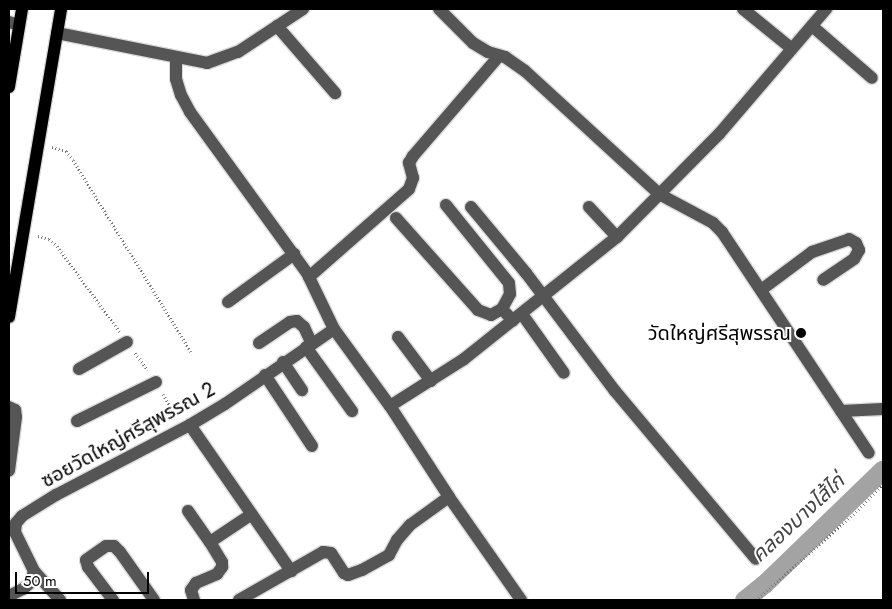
<!DOCTYPE html>
<html>
<head>
<meta charset="utf-8">
<style>
	body { margin:0 }
	#map { position:relative; width:892px; height:609px; overflow:hidden; background:#fff; font-family:Jost,"Noto Sans Thai",sans-serif }
	div>[style] { position:absolute }
	[style*='--x'] { left:calc(var(--x)*1px); top:calc(var(--y)*1px); width:calc(var(--w)*1px); rotate:calc(var(--a)*1deg) }
	.canal>* { height:19px; margin:-9.5px; padding:0 9.5px; transform-origin:9.5px; border-radius:9.5px; background:#a3a3a3 }
	.path>* { height:3px; margin-top:-1.5px; transform-origin:0; background:repeating-linear-gradient(90deg,#777 0 1px,transparent 0 3.5px) }
	.roads { filter:drop-shadow(1px 0 #dbdbdb) drop-shadow(-1px 0 #dbdbdb) drop-shadow(0 1px #dbdbdb) drop-shadow(0 -1px #dbdbdb) }
	.minor>* { height:12px; margin:-6px; padding:0 6px; transform-origin:6px; border-radius:6px; background:#555 }
	.major>* { height:12px; margin:-6px; padding:0 6px; transform-origin:6px; border-radius:6px; background:#000 }
	.dots>* { width:14px; height:14px; translate:-50% -50%; box-sizing:border-box; border:2px solid #fff; border-radius:50% }
	span { translate:-50% -50%; white-space:nowrap; text-align:center; line-height:1.15; -webkit-text-stroke:4px #fff; paint-order:stroke }
	.poi-label { font-size:20px; color:#000 }
	.right { translate:-100% -50%; text-align:right }
	.street-label { font-size:20px; color:#000 }
	.water-label { font-size:21px; color:#444; font-style:italic }
	.frame { position:absolute; inset:0; border:10px solid #000; pointer-events:none }
	.scale { position:absolute; left:15px; top:572px; width:134px; height:22px; box-sizing:border-box; border:2px solid #000; border-top:0; padding-left:6px; font-size:15px; line-height:18px; white-space:nowrap; color:#000; -webkit-text-stroke:4px #fff; paint-order:stroke }
</style>
</head>
<body>
<div id="map">
	<div class="canal">
		<div style="--x:744;--y:600;--w:26;--a:-39"></div>
		<div style="--x:764;--y:584;--w:165;--a:-44"></div>
	</div>
	<div class="path">
		<div style="--x:52;--y:147;--w:15;--a:16"></div>
		<div style="--x:66;--y:151;--w:11;--a:52"></div>
		<div style="--x:73;--y:160;--w:225;--a:58.4"></div>
		<div style="--x:38;--y:236;--w:11;--a:15"></div>
		<div style="--x:49;--y:239;--w:11;--a:41"></div>
		<div style="--x:57;--y:246;--w:107;--a:53.8"></div>
		<div style="--x:135;--y:353;--w:21;--a:53"></div>
		<div style="--x:163;--y:394;--w:26;--a:61"></div>
		<div style="--x:756;--y:600;--w:133;--a:-41.3"></div>
		<div style="--x:856;--y:512;--w:39;--a:-46"></div>
	</div>
	<div class="roads">
		<div class="minor">
			<div style="--x:439;--y:9;--w:48;--a:45"></div>
			<div style="--x:473;--y:43;--w:17;--a:31"></div>
			<div style="--x:488;--y:52;--w:18;--a:16"></div>
			<div style="--x:505;--y:57;--w:24;--a:35"></div>
			<div style="--x:525;--y:71;--w:182;--a:42.5"></div>
			<div style="--x:659;--y:194;--w:61;--a:28.2"></div>
			<div style="--x:713;--y:223;--w:13;--a:45"></div>
			<div style="--x:722;--y:232;--w:265;--a:56.4"></div>
			<div style="--x:743;--y:9;--w:62;--a:39.1"></div>
			<div style="--x:9;--y:22;--w:10;--a:17"></div>
			<div style="--x:277;--y:26;--w:89;--a:49.1"></div>
			<div style="--x:812;--y:26;--w:79;--a:40.9"></div>
			<div style="--x:57;--y:33;--w:153;--a:11.3"></div>
			<div style="--x:207;--y:63;--w:33;--a:-20"></div>
			<div style="--x:238;--y:52;--w:78;--a:-33.5"></div>
			<div style="--x:176;--y:58;--w:21;--a:90"></div>
			<div style="--x:176;--y:79;--w:17;--a:73"></div>
			<div style="--x:181;--y:95;--w:19;--a:62"></div>
			<div style="--x:190;--y:112;--w:199;--a:54"></div>
			<div style="--x:307;--y:273;--w:62;--a:64.3"></div>
			<div style="--x:334;--y:329;--w:95;--a:54"></div>
			<div style="--x:390;--y:406;--w:108;--a:57"></div>
			<div style="--x:449;--y:497;--w:126;--a:55"></div>
			<div style="--x:446;--y:205;--w:100;--a:51.1"></div>
			<div style="--x:509;--y:283;--w:11;--a:85"></div>
			<div style="--x:510;--y:294;--w:17;--a:118"></div>
			<div style="--x:471;--y:207;--w:86;--a:50.2"></div>
			<div style="--x:526;--y:273;--w:148;--a:53"></div>
			<div style="--x:615;--y:391;--w:219;--a:50"></div>
			<div style="--x:589;--y:207;--w:41;--a:47"></div>
			<div style="--x:396;--y:218;--w:123;--a:48.3"></div>
			<div style="--x:478;--y:310;--w:14;--a:21"></div>
			<div style="--x:491;--y:315;--w:13;--a:-29"></div>
			<div style="--x:502;--y:309;--w:16;--a:47"></div>
			<div style="--x:309;--y:277;--w:133;--a:-41.3"></div>
			<div style="--x:409;--y:189;--w:12;--a:-70"></div>
			<div style="--x:413;--y:178;--w:16;--a:-105"></div>
			<div style="--x:409;--y:163;--w:8;--a:-60"></div>
			<div style="--x:413;--y:156;--w:132;--a:-49.3"></div>
			<div style="--x:761;--y:290;--w:64;--a:-36.7"></div>
			<div style="--x:812;--y:252;--w:39;--a:-19"></div>
			<div style="--x:849;--y:239;--w:8;--a:30"></div>
			<div style="--x:856;--y:243;--w:8;--a:67"></div>
			<div style="--x:859;--y:250;--w:10;--a:119"></div>
			<div style="--x:854;--y:259;--w:37;--a:146"></div>
			<div style="--x:228;--y:302;--w:82;--a:-36"></div>
			<div style="--x:522;--y:314;--w:72;--a:54.6"></div>
			<div style="--x:398;--y:337;--w:55;--a:53.1"></div>
			<div style="--x:259;--y:343;--w:37;--a:-34"></div>
			<div style="--x:290;--y:322;--w:7;--a:-8"></div>
			<div style="--x:297;--y:321;--w:9;--a:41"></div>
			<div style="--x:304;--y:327;--w:19;--a:65"></div>
			<div style="--x:306;--y:347;--w:79;--a:54.3"></div>
			<div style="--x:283;--y:362;--w:34;--a:56"></div>
			<div style="--x:79;--y:369;--w:55;--a:-29.4"></div>
			<div style="--x:265;--y:375;--w:85;--a:56.5"></div>
			<div style="--x:390;--y:406;--w:88;--a:-32.4"></div>
			<div style="--x:464;--y:359;--w:196;--a:-38.6"></div>
			<div style="--x:617;--y:237;--w:145;--a:-45.3"></div>
			<div style="--x:719;--y:134;--w:165;--a:-49.4"></div>
			<div style="--x:9;--y:407;--w:7;--a:27"></div>
			<div style="--x:15;--y:410;--w:7;--a:82"></div>
			<div style="--x:16;--y:417;--w:54;--a:97.4"></div>
			<div style="--x:841;--y:411;--w:42;--a:-2.7"></div>
			<div style="--x:77;--y:421;--w:88;--a:-26.3"></div>
			<div style="--x:190;--y:425;--w:178;--a:55.3"></div>
			<div style="--x:188;--y:511;--w:38;--a:55"></div>
			<div style="--x:34;--y:571;--w:39;--a:48"></div>
			<div style="--x:9;--y:596;--w:16;--a:-27"></div>
			<div style="--x:23;--y:589;--w:11;--a:-41"></div>
			<div style="--x:31;--y:582;--w:11;--a:-75"></div>
			<div style="--x:34;--y:571;--w:43;--a:-116"></div>
			<div style="--x:15;--y:532;--w:9;--a:-84"></div>
			<div style="--x:16;--y:523;--w:9;--a:-49"></div>
			<div style="--x:22;--y:516;--w:40;--a:-32"></div>
			<div style="--x:56;--y:495;--w:151;--a:-27.6"></div>
			<div style="--x:190;--y:425;--w:41;--a:-31"></div>
			<div style="--x:225;--y:404;--w:132;--a:-34.5"></div>
			<div style="--x:113;--y:600;--w:41;--a:-127.1"></div>
			<div style="--x:88;--y:567;--w:7;--a:-106"></div>
			<div style="--x:86;--y:560;--w:24;--a:-35"></div>
			<div style="--x:106;--y:546;--w:8;--a:0"></div>
			<div style="--x:114;--y:546;--w:8;--a:45"></div>
			<div style="--x:120;--y:552;--w:59;--a:54.7"></div>
			<div style="--x:194;--y:600;--w:10;--a:-107"></div>
			<div style="--x:191;--y:590;--w:9;--a:-54"></div>
			<div style="--x:196;--y:583;--w:23;--a:-23"></div>
			<div style="--x:217;--y:574;--w:9;--a:-54"></div>
			<div style="--x:222;--y:567;--w:5;--a:-90"></div>
			<div style="--x:222;--y:562;--w:23;--a:-121"></div>
			<div style="--x:210;--y:542;--w:50;--a:-33.7"></div>
			<div style="--x:239;--y:600;--w:97;--a:-29.7"></div>
			<div style="--x:323;--y:552;--w:8;--a:7"></div>
			<div style="--x:331;--y:553;--w:24;--a:57"></div>
			<div style="--x:344;--y:573;--w:4;--a:27"></div>
			<div style="--x:348;--y:575;--w:15;--a:-20"></div>
			<div style="--x:362;--y:570;--w:31;--a:-29"></div>
			<div style="--x:389;--y:555;--w:17;--a:-62"></div>
			<div style="--x:397;--y:540;--w:20;--a:-49"></div>
			<div style="--x:410;--y:525;--w:48;--a:-35.7"></div>
		</div>
		<div class="major">
			<div style="--x:9;--y:87;--w:79;--a:-80.5"></div>
			<div style="--x:9;--y:317;--w:312;--a:-80.4"></div>
		</div>
	</div>
	<div class="dots">
		<div style="left:801px;top:333px;background:#000"></div>
	</div>
	<div class="poi-label">
		<span class="right" style="left:791px;top:333px">วัดใหญ่ศรีสุพรรณ</span>
	</div>
	<div class="street-label">
		<span style="left:128px;top:435px;rotate:-29deg">ซอยวัดใหญ่ศรีสุพรรณ 2</span>
	</div>
	<div class="water-label">
		<span style="left:798px;top:518px;rotate:-43deg">คลองบางไส้ไก่</span>
	</div>
	<div class="frame"></div>
	<div class="scale">50 m</div>
</div>
</body>
</html>
